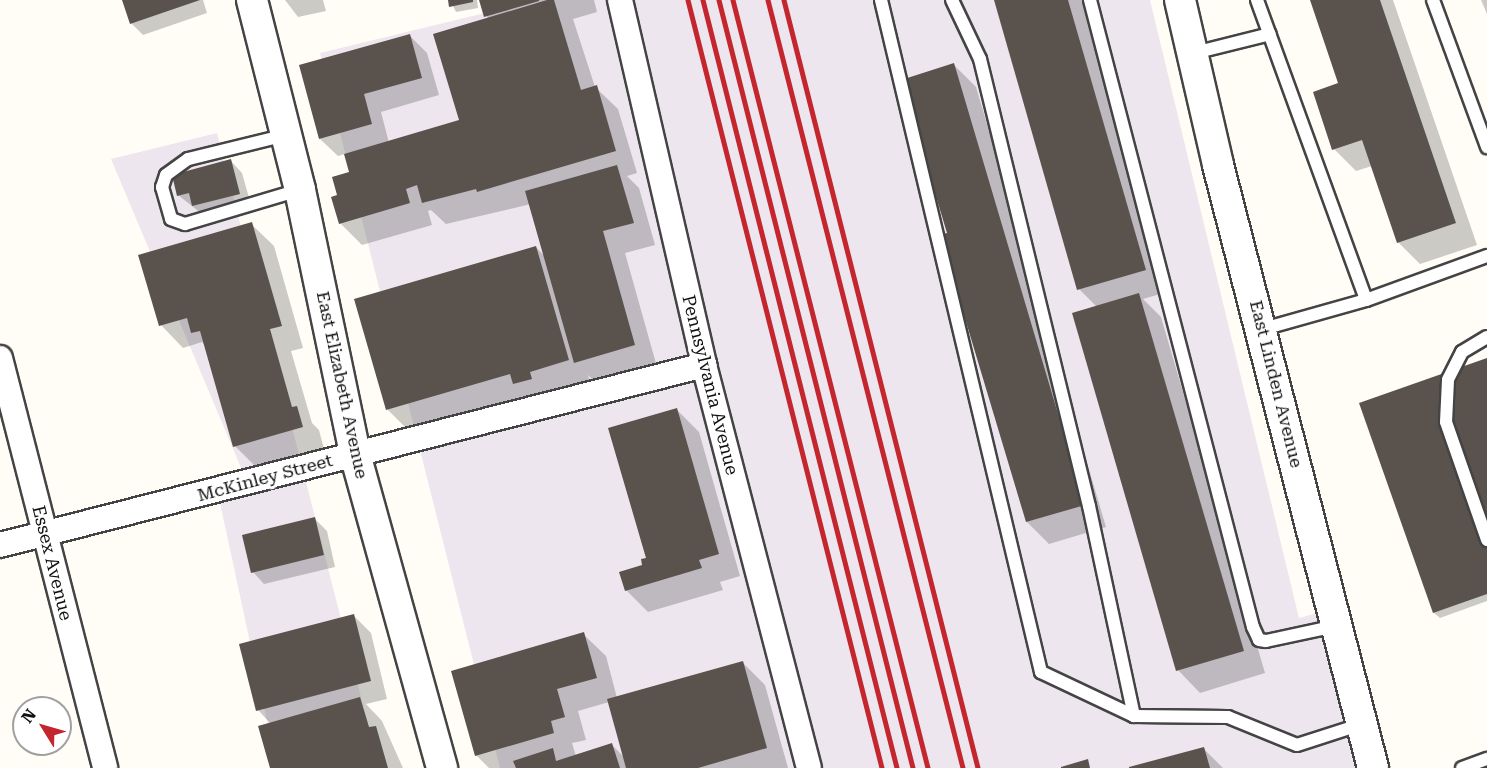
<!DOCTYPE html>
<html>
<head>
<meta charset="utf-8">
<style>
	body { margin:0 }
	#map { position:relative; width:1487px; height:768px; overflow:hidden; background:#fffdf5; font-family:"Roboto Serif",serif }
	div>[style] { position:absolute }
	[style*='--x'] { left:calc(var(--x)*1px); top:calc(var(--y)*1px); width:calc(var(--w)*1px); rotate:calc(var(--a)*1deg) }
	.industrial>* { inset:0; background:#eee6ef }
	.shadow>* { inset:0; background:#0003 }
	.building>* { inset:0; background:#5a524d }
	.roads { filter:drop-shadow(2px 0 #444) drop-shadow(-2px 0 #444) drop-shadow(0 2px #444) drop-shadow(0 -2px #444) }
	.service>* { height:12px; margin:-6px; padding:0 6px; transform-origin:6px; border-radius:6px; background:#fff }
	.minor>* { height:24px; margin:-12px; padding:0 12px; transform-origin:12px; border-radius:12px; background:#fff }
	.tertiary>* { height:30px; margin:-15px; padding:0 15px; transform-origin:15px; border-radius:15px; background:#fff }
	.rail>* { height:4.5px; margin:-2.25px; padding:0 2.25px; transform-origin:2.25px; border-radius:2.25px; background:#c4262e }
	span { translate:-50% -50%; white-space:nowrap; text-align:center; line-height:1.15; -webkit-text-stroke:6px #fff; paint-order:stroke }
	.street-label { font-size:18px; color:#111 }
	.north { position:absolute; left:12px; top:696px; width:60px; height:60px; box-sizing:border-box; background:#fff; border:2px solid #a0a0a0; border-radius:50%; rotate:307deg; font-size:16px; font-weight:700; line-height:24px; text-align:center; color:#111 }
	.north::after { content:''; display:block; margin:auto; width:21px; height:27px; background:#c4262e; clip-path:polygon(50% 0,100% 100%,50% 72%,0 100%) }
</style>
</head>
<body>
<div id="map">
	<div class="industrial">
		<div style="clip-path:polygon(487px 0,1150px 0,1299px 618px,1335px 608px,1377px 768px,500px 768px,320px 53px,489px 12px)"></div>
		<div style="clip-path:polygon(217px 133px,379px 768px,277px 768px,217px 489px,247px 482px,111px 159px)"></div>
	</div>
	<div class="shadow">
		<div style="clip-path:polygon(124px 0,203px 0,207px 13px,143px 35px,132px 24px)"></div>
		<div style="clip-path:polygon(285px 0,323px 0,326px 11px,298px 17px)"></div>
		<div style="clip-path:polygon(450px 0,477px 0,478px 8px,456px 12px)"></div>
		<div style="clip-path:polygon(481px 0,594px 0,597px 12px,573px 19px,595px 87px,618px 109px,637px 173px,627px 176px,639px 188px,655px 245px,625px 253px,657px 367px,597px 384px,588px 375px,590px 382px,536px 406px,528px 397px,410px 432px,388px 410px,356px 300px,536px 247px,546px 258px,531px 204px,446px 224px,431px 210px,428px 211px,432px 225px,362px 245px,340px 223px,339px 196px,351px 173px,345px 154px,338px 156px,320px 139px,410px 36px,427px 53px,439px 95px,381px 112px,389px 143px,461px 121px,488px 19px)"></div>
		<div style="clip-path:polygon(996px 0,1083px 0,1167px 292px,1143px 299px,1161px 317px,1265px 673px,1200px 693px,1178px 670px,1097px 307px,1079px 289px)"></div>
		<div style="clip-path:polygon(1311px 0,1393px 0,1477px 245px,1420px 264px,1398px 242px,1372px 166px,1356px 171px,1334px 149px,1340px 84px)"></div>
		<div style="clip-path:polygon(1481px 0,1487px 0,1487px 14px)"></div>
		<div style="clip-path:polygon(954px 65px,976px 87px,1106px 527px,1049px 544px,1027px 522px)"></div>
		<div style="clip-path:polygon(231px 161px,242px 173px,251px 205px,206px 217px,178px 195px)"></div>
		<div style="clip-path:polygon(251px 224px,274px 246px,303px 348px,291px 351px,312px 423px,319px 430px,324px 449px,257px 468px,235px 446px,205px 345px,202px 342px,183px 348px,161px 325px)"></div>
		<div style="clip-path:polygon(1487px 359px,1487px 601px,1440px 618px,1434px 613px)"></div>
		<div style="clip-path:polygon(677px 410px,699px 432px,740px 576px,720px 582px,723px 590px,648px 612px,626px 590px,647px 559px)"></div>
		<div style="clip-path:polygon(315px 519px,327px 531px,335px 567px,264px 584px,253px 572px)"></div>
		<div style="clip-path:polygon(353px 615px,371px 633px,387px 699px,366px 704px,382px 721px,403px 768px,271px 768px,271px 724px,258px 710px)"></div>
		<div style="clip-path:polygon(evenodd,583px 634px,606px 656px,617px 698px,743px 663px,765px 685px,788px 768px,489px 768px,476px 755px,583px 634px,609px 702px,624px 757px,612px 745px,576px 756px,572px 743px,586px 740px,578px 711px,609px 702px)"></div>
		<div style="clip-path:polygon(1204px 749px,1223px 768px,1132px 768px)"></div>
	</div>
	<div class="building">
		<div style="clip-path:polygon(122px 0,200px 0,130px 24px)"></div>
		<div style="clip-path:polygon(448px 0,473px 0,473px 2px,449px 7px)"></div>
		<div style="clip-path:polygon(479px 0,539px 0,539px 1px,484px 17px)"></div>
		<div style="clip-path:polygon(547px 0,554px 0,581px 90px,597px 85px,616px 151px,477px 192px,476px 189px,422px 203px,417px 185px,406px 189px,410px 203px,339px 224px,331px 197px,337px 195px,332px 177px,349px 172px,344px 154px,459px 120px,433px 34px)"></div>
		<div style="clip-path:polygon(994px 0,1068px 0,1146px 270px,1077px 290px)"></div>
		<div style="clip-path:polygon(1310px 0,1380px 0,1456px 223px,1397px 243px,1362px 140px,1332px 150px,1313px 92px,1338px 83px)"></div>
		<div style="clip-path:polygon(410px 34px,422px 78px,364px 94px,372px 124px,319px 139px,299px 65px)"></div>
		<div style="clip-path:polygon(954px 63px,1085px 505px,1026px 522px,940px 235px,947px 233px,901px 80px)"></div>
		<div style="clip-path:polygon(231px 159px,240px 194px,192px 206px,189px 193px,177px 196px,172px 175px)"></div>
		<div style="clip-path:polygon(617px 165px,634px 223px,603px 231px,635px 345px,574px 363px,525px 191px)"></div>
		<div style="clip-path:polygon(252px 222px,282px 326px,270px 329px,292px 407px,297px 406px,303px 427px,233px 447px,200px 331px,191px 333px,187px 318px,159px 326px,138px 255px)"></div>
		<div style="clip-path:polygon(536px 246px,569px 360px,530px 372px,532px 379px,513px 384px,510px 374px,386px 410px,354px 299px)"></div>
		<div style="clip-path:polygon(1139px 293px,1244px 651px,1176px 671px,1072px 313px)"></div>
		<div style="clip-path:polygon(1487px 358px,1487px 594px,1433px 613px,1359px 403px)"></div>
		<div style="clip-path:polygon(677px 408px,719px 554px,699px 560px,702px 568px,625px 591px,619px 572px,642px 565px,641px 559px,646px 558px,608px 428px)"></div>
		<div style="clip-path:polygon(315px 517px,324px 555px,251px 573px,242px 535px)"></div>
		<div style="clip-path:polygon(354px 614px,371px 681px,256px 711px,239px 644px)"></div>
		<div style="clip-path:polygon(584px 632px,597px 678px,557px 689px,565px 717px,551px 721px,554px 733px,475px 756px,451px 671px)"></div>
		<div style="clip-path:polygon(743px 661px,767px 748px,698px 768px,626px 768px,607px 699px)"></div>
		<div style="clip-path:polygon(360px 697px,369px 727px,376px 726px,388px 768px,270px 768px,258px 726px)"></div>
		<div style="clip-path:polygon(612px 743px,620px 768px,516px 768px,513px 761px,553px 748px,556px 761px)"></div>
		<div style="clip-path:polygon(1204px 747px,1210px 768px,1129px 768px,1129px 767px)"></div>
		<div style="clip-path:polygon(1088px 759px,1090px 768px,1061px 768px,1061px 767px)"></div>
	</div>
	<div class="roads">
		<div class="service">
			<div style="--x:881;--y:0;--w:691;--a:76.61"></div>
			<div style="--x:1041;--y:672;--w:103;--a:25.3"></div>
			<div style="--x:952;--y:0;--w:65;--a:64.6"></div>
			<div style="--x:980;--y:59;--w:460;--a:76.3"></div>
			<div style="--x:1089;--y:506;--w:215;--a:77.9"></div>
			<div style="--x:1134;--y:716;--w:94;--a:0.6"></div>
			<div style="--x:1228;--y:717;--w:74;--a:22.1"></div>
			<div style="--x:1297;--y:745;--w:68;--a:-17.9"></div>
			<div style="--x:1090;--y:0;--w:648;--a:75.43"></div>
			<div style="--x:1253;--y:627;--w:14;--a:65"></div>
			<div style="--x:1259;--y:640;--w:7;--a:8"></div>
			<div style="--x:1266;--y:641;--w:72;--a:-12.1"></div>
			<div style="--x:1257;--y:0;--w:319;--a:70"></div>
			<div style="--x:1433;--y:0;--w:157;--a:69.8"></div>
			<div style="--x:1194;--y:53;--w:78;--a:-14"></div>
			<div style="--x:286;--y:135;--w:101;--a:166.2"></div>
			<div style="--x:188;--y:159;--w:27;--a:144"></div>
			<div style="--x:166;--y:175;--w:13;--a:108"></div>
			<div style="--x:162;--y:187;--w:33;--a:74"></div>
			<div style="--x:171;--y:219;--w:15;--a:20"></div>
			<div style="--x:185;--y:224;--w:119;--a:-16.6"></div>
			<div style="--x:1263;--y:329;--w:107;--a:-15.7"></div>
			<div style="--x:1366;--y:300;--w:129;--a:-20"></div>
			<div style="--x:1487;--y:337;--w:29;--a:149"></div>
			<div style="--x:1462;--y:352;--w:31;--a:117"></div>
			<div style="--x:1448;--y:380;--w:42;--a:92.7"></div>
			<div style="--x:1446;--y:422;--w:125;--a:70.8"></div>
			<div style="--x:1462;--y:768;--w:27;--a:-20"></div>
		</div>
		<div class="minor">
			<div style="--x:620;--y:0;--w:375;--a:77"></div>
			<div style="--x:704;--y:365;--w:416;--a:75.4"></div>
			<div style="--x:0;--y:358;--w:423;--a:75.6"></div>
			<div style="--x:0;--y:545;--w:727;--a:-14.34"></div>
		</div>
		<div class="tertiary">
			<div style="--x:252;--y:0;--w:196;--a:75.8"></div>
			<div style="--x:300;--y:190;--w:270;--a:78.2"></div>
			<div style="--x:355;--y:454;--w:326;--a:74.5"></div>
			<div style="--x:1180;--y:0;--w:169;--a:77"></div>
			<div style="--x:1218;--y:165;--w:623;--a:75.58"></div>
		</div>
	</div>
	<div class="rail">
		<div style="--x:688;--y:0;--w:792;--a:75.82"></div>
		<div style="--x:703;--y:0;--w:792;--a:75.82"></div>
		<div style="--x:719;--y:0;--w:792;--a:75.82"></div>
		<div style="--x:733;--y:0;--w:792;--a:75.75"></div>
		<div style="--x:768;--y:0;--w:792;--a:75.75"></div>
		<div style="--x:784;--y:0;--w:792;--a:75.82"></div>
	</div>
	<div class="street-label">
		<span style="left:1276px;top:384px;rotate:76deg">East Linden Avenue</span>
		<span style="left:342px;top:385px;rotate:78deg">East Elizabeth Avenue</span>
		<span style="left:710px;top:385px;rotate:76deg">Pennsylvania Avenue</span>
		<span style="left:265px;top:478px;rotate:-15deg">McKinley Street</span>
		<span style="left:52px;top:563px;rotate:76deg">Essex Avenue</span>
	</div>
	<div class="north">N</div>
</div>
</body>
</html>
